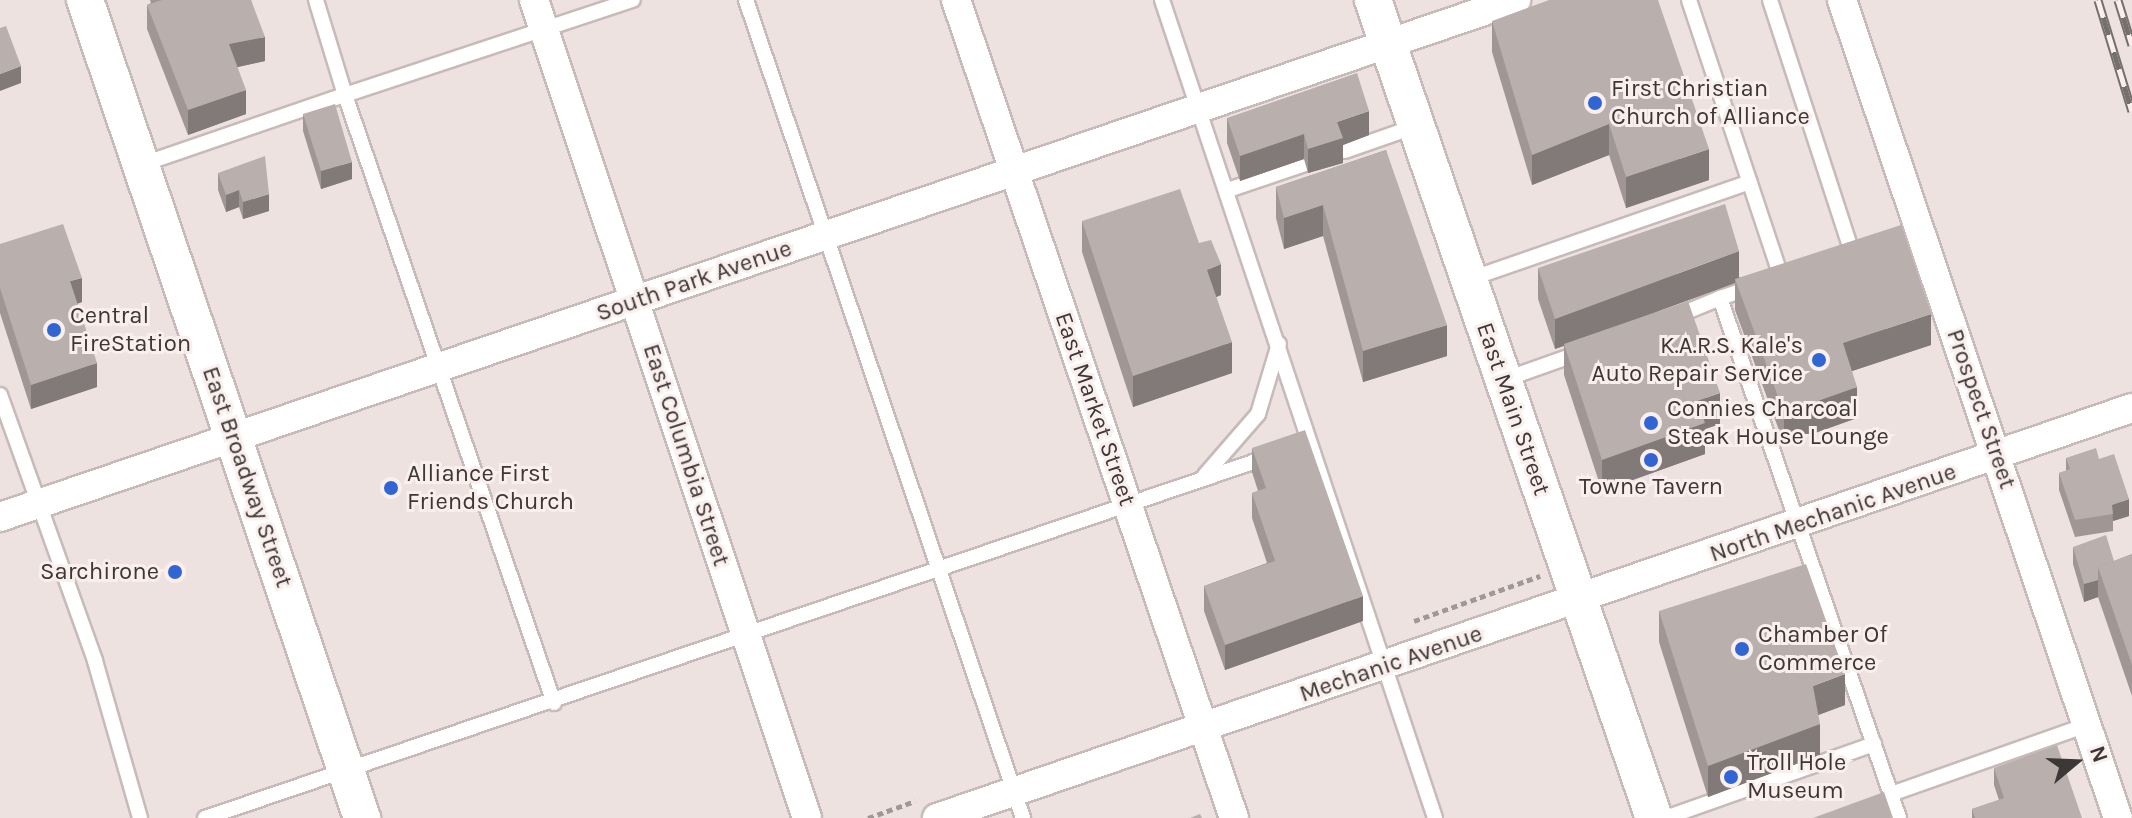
<!DOCTYPE html>
<html>
<head>
<meta charset="utf-8">
<style>
	body { margin:0 }
	#map { position:relative; width:2132px; height:818px; overflow:hidden; background:#ede2e0; font-family:Karla,sans-serif }
	div>[style] { position:absolute }
	[style*='--x'] { left:calc(var(--x)*1px); top:calc(var(--y)*1px); width:calc(var(--w)*1px); rotate:calc(var(--a)*1deg) }
	.path>* { height:5px; margin-top:-2.5px; transform-origin:0; background:repeating-linear-gradient(90deg,#a09896 0 6px,transparent 0 10px) }
	.roads { filter:drop-shadow(2px 0 #c6bbb9) drop-shadow(-2px 0 #c6bbb9) drop-shadow(0 2px #c6bbb9) drop-shadow(0 -2px #c6bbb9) }
	.service>* { height:14px; margin:-7px; padding:0 7px; transform-origin:7px; border-radius:7px; background:#fff }
	.minor>* { height:28px; margin:-14px; padding:0 14px; transform-origin:14px; border-radius:14px; background:#fff }
	.tertiary>* { height:36px; margin:-18px; padding:0 18px; transform-origin:18px; border-radius:18px; background:#fff }
	.rail>* { height:9px; margin-top:-4.5px; transform-origin:0; background:repeating-linear-gradient(90deg,#faefed 0 18px,#756f6e 0 36px); box-sizing:border-box; border-block:2px solid #756f6e }
	.wall>* { inset:0; background:#9f9695 }
	.shaded-wall>* { inset:0; background:#827a79 }
	.building>* { inset:0; background:#b9afad }
	.dots>* { width:22px; height:22px; translate:-50% -50%; box-sizing:border-box; border:4px solid #faefed; border-radius:50% }
	span { translate:-50% -50%; white-space:nowrap; text-align:center; line-height:1.15; -webkit-text-stroke:6px #faefed; paint-order:stroke }
	.poi-label { font-size:24px; color:#3c3837 }
	.left { translate:0 -50%; text-align:left }
	.right { translate:-100% -50%; text-align:right }
	.street-label { font-size:24px; color:#3c3837 }
	.north { position:absolute; left:2036px; top:722px; width:80px; height:80px; -webkit-text-stroke:6px #faefed; paint-order:stroke; rotate:71deg; font-size:22px; font-weight:700; line-height:32px; text-align:center; color:#3c3837 }
	.north::after { content:''; display:block; margin:auto; width:28px; height:36px; background:#3c3837; clip-path:polygon(50% 0,100% 100%,50% 72%,0 100%) }
</style>
</head>
<body>
<div id="map">
	<div class="path">
		<div style="--x:1414;--y:621;--w:134;--a:-19.7"></div>
		<div style="--x:868;--y:818;--w:50;--a:-19.9"></div>
	</div>
	<div class="roads">
		<div class="service">
			<div style="--x:746;--y:0;--w:864;--a:71.29"></div>
			<div style="--x:1162;--y:0;--w:862;--a:71.54"></div>
			<div style="--x:1689;--y:0;--w:292;--a:71.6"></div>
			<div style="--x:1770;--y:0;--w:269;--a:72"></div>
			<div style="--x:1345;--y:151;--w:75;--a:-19.4"></div>
			<div style="--x:140;--y:165;--w:217;--a:-18.9"></div>
			<div style="--x:345;--y:95;--w:99;--a:-107"></div>
			<div style="--x:1228;--y:190;--w:88;--a:-18.6"></div>
			<div style="--x:1470;--y:279;--w:296;--a:-19.1"></div>
			<div style="--x:1752;--y:287;--w:34;--a:161"></div>
			<div style="--x:1720;--y:298;--w:550;--a:71"></div>
			<div style="--x:1676;--y:316;--w:48;--a:-22.2"></div>
			<div style="--x:1503;--y:380;--w:84;--a:-19.5"></div>
			<div style="--x:0;--y:395;--w:282;--a:70.3"></div>
			<div style="--x:95;--y:661;--w:163;--a:74"></div>
			<div style="--x:1205;--y:475;--w:81;--a:-49"></div>
			<div style="--x:1258;--y:414;--w:73;--a:-73.3"></div>
			<div style="--x:554;--y:703;--w:643;--a:-108.97"></div>
			<div style="--x:345;--y:95;--w:303;--a:-18.3"></div>
			<div style="--x:1891;--y:794;--w:208;--a:-19.4"></div>
			<div style="--x:205;--y:818;--w:1123;--a:-18.76"></div>
			<div style="--x:1665;--y:818;--w:222;--a:-19.5"></div>
		</div>
		<div class="minor">
			<div style="--x:534;--y:0;--w:862;--a:71.54"></div>
			<div style="--x:956;--y:0;--w:864;--a:71.23"></div>
			<div style="--x:1842;--y:0;--w:863;--a:71.36"></div>
			<div style="--x:0;--y:517;--w:1602;--a:-18.83"></div>
			<div style="--x:937;--y:818;--w:1263;--a:-18.94"></div>
		</div>
		<div class="tertiary">
			<div style="--x:85;--y:0;--w:864;--a:71.29"></div>
			<div style="--x:1373;--y:0;--w:865;--a:71.04"></div>
		</div>
	</div>
	<div class="rail">
		<div style="--x:2098;--y:0;--w:116;--a:73"></div>
		<div style="--x:2118;--y:0;--w:47;--a:72.7"></div>
	</div>
	<div class="wall">
		<div style="clip-path:polygon(150px 0,251px 0,265px 61px,237px 67px,246px 114px,188px 135px,147px 29px,147px 5px,151px 3px)"></div>
		<div style="clip-path:polygon(1492px 21px,1709px 180px,1626px 208px,1609px 155px,1532px 185px,1492px 52px)"></div>
		<div style="clip-path:polygon(303px 114px,352px 179px,321px 189px,303px 131px)"></div>
		<div style="clip-path:polygon(1227px 118px,1369px 135px,1343px 145px,1343px 163px,1308px 173px,1304px 159px,1240px 181px,1227px 143px)"></div>
		<div style="clip-path:polygon(1386px 150px,1447px 356px,1363px 382px,1323px 236px,1284px 249px,1276px 218px,1276px 187px)"></div>
		<div style="clip-path:polygon(218px 173px,269px 211px,243px 219px,239px 207px,226px 212px,218px 190px)"></div>
		<div style="clip-path:polygon(1082px 221px,1199px 243px,1221px 295px,1216px 297px,1232px 373px,1133px 407px,1082px 252px)"></div>
		<div style="clip-path:polygon(0 244px,82px 302px,77px 304px,97px 387px,31px 409px,0 313px)"></div>
		<div style="clip-path:polygon(1538px 268px,1739px 277px,1931px 345px,1852px 371px,1857px 418px,1784px 444px,1735px 310px,1735px 283px,1659px 311px,1720px 424px,1705px 429px,1705px 454px,1602px 491px,1564px 375px,1564px 346px,1555px 349px,1538px 299px)"></div>
		<div style="clip-path:polygon(1252px 448px,1363px 621px,1225px 670px,1204px 611px,1204px 586px,1267px 563px,1252px 518px,1252px 493px,1258px 491px,1252px 472px)"></div>
		<div style="clip-path:polygon(2066px 458px,2099px 459px,2129px 516px,2113px 521px,2113px 531px,2075px 537px,2059px 490px,2059px 473px,2066px 471px)"></div>
		<div style="clip-path:polygon(2073px 547px,2114px 561px,2132px 554px,2132px 696px,2098px 597px,2084px 602px,2073px 564px)"></div>
		<div style="clip-path:polygon(1659px 611px,1845px 705px,1818px 715px,1820px 755px,1708px 797px,1659px 642px)"></div>
		<div style="clip-path:polygon(1994px 768px,2082px 818px,1972px 818px,1972px 809px,1999px 800px,1994px 785px)"></div>
	</div>
	<div class="shaded-wall">
		<div style="clip-path:polygon(265px 37px,265px 61px,229px 69px,229px 44px)"></div>
		<div style="clip-path:polygon(21px 66px,21px 83px,0 91px,0 74px)"></div>
		<div style="clip-path:polygon(246px 90px,246px 114px,188px 135px,188px 110px)"></div>
		<div style="clip-path:polygon(1369px 111px,1369px 135px,1343px 145px,1343px 163px,1308px 173px,1308px 149px,1337px 122px)"></div>
		<div style="clip-path:polygon(1609px 124px,1609px 155px,1532px 185px,1532px 155px)"></div>
		<div style="clip-path:polygon(1304px 134px,1304px 159px,1240px 181px,1240px 156px)"></div>
		<div style="clip-path:polygon(1709px 149px,1709px 180px,1626px 208px,1626px 177px)"></div>
		<div style="clip-path:polygon(352px 162px,352px 179px,321px 189px,321px 171px)"></div>
		<div style="clip-path:polygon(239px 190px,239px 207px,226px 212px,226px 195px)"></div>
		<div style="clip-path:polygon(269px 194px,269px 211px,243px 219px,243px 202px)"></div>
		<div style="clip-path:polygon(1323px 205px,1323px 236px,1284px 249px,1284px 218px)"></div>
		<div style="clip-path:polygon(1739px 251px,1739px 282px,1735px 279px,1735px 283px,1555px 349px,1555px 319px)"></div>
		<div style="clip-path:polygon(1221px 264px,1221px 295px,1207px 301px,1207px 270px)"></div>
		<div style="clip-path:polygon(82px 278px,82px 302px,70px 306px,70px 281px)"></div>
		<div style="clip-path:polygon(1931px 314px,1931px 345px,1843px 374px,1843px 343px)"></div>
		<div style="clip-path:polygon(1447px 325px,1447px 356px,1363px 382px,1363px 351px)"></div>
		<div style="clip-path:polygon(1232px 342px,1232px 373px,1133px 407px,1133px 376px)"></div>
		<div style="clip-path:polygon(97px 363px,97px 387px,31px 409px,31px 385px)"></div>
		<div style="clip-path:polygon(1857px 387px,1857px 418px,1784px 444px,1784px 413px)"></div>
		<div style="clip-path:polygon(1720px 393px,1720px 424px,1705px 429px,1705px 454px,1602px 491px,1602px 460px,1697px 401px)"></div>
		<div style="clip-path:polygon(2129px 499px,2129px 516px,2113px 521px,2112px 505px)"></div>
		<div style="clip-path:polygon(2098px 580px,2098px 597px,2084px 602px,2084px 584px)"></div>
		<div style="clip-path:polygon(1363px 596px,1363px 621px,1225px 670px,1225px 645px)"></div>
		<div style="clip-path:polygon(1845px 674px,1845px 705px,1813px 717px,1813px 686px)"></div>
		<div style="clip-path:polygon(1820px 724px,1820px 755px,1708px 797px,1708px 766px)"></div>
	</div>
	<div class="building">
		<div style="clip-path:polygon(162px 0,251px 0,265px 37px,229px 44px,246px 90px,188px 110px,147px 5px)"></div>
		<div style="clip-path:polygon(1549px 0,1658px 0,1709px 149px,1626px 177px,1609px 124px,1532px 155px,1492px 21px)"></div>
		<div style="clip-path:polygon(6px 26px,21px 66px,0 74px,0 28px)"></div>
		<div style="clip-path:polygon(1357px 73px,1369px 111px,1337px 122px,1343px 138px,1308px 149px,1304px 134px,1240px 156px,1227px 118px)"></div>
		<div style="clip-path:polygon(335px 104px,352px 162px,321px 171px,303px 114px)"></div>
		<div style="clip-path:polygon(1386px 150px,1447px 325px,1363px 351px,1323px 205px,1284px 218px,1276px 187px)"></div>
		<div style="clip-path:polygon(265px 156px,269px 194px,243px 202px,239px 190px,226px 195px,218px 173px)"></div>
		<div style="clip-path:polygon(1180px 189px,1199px 243px,1211px 240px,1221px 264px,1207px 270px,1232px 342px,1133px 376px,1082px 221px)"></div>
		<div style="clip-path:polygon(1725px 204px,1739px 251px,1555px 319px,1538px 268px)"></div>
		<div style="clip-path:polygon(63px 224px,82px 278px,70px 281px,97px 363px,31px 385px,0 288px,0 244px)"></div>
		<div style="clip-path:polygon(1901px 225px,1931px 314px,1843px 343px,1857px 387px,1784px 413px,1735px 279px)"></div>
		<div style="clip-path:polygon(1688px 301px,1720px 393px,1697px 401px,1705px 423px,1602px 460px,1564px 344px)"></div>
		<div style="clip-path:polygon(1305px 430px,1363px 596px,1225px 645px,1204px 586px,1275px 561px,1252px 493px,1266px 488px,1252px 448px)"></div>
		<div style="clip-path:polygon(2096px 448px,2099px 459px,2114px 454px,2129px 499px,2112px 505px,2113px 514px,2075px 520px,2059px 473px,2070px 469px,2066px 458px)"></div>
		<div style="clip-path:polygon(2106px 535px,2114px 561px,2098px 567px,2098px 580px,2084px 584px,2073px 547px)"></div>
		<div style="clip-path:polygon(2132px 554px,2132px 665px,2098px 567px)"></div>
		<div style="clip-path:polygon(1806px 564px,1845px 674px,1813px 686px,1820px 724px,1708px 766px,1659px 611px)"></div>
		<div style="clip-path:polygon(2057px 745px,2082px 818px,1975px 818px,1972px 809px,2004px 798px,1994px 768px)"></div>
		<div style="clip-path:polygon(1884px 792px,1893px 818px,1813px 818px)"></div>
		<div style="clip-path:polygon(1200px 814px,1202px 818px,1190px 818px)"></div>
	</div>
	<div class="dots">
		<div style="left:1595px;top:103px;background:#3165d4"></div>
		<div style="left:54px;top:330px;background:#3165d4"></div>
		<div style="left:1819px;top:360px;background:#3165d4"></div>
		<div style="left:1651px;top:423px;background:#3165d4"></div>
		<div style="left:1651px;top:460px;background:#3165d4"></div>
		<div style="left:391px;top:488px;background:#3165d4"></div>
		<div style="left:175px;top:572px;background:#3165d4"></div>
		<div style="left:1742px;top:649px;background:#3165d4"></div>
		<div style="left:1731px;top:777px;background:#3165d4"></div>
	</div>
	<div class="poi-label">
		<span class="left" style="left:1611px;top:103px">First Christian<br>Church of Alliance</span>
		<span class="left" style="left:70px;top:330px">Central<br>FireStation</span>
		<span class="right" style="left:1803px;top:360px">K.A.R.S. Kale's<br>Auto Repair Service</span>
		<span class="left" style="left:1667px;top:423px">Connies Charcoal<br>Steak House Lounge</span>
		<span class="left" style="left:407px;top:488px">Alliance First<br>Friends Church</span>
		<span style="left:1651px;top:487px">Towne Tavern</span>
		<span class="right" style="left:159px;top:572px">Sarchirone</span>
		<span class="left" style="left:1758px;top:649px">Chamber Of<br>Commerce</span>
		<span class="left" style="left:1747px;top:777px">Troll Hole<br>Museum</span>
	</div>
	<div class="street-label">
		<span style="left:694px;top:281px;rotate:-19deg">South Park Avenue</span>
		<span style="left:1095px;top:409px;rotate:71deg">East Market Street</span>
		<span style="left:1513px;top:409px;rotate:71deg">East Main Street</span>
		<span style="left:1981px;top:409px;rotate:71deg">Prospect Street</span>
		<span style="left:686px;top:455px;rotate:72deg">East Columbia Street</span>
		<span style="left:247px;top:477px;rotate:71deg">East Broadway Street</span>
		<span style="left:1833px;top:513px;rotate:-19deg">North Mechanic Avenue</span>
		<span style="left:1391px;top:664px;rotate:-19deg">Mechanic Avenue</span>
	</div>
	<div class="north">N</div>
</div>
</body>
</html>
